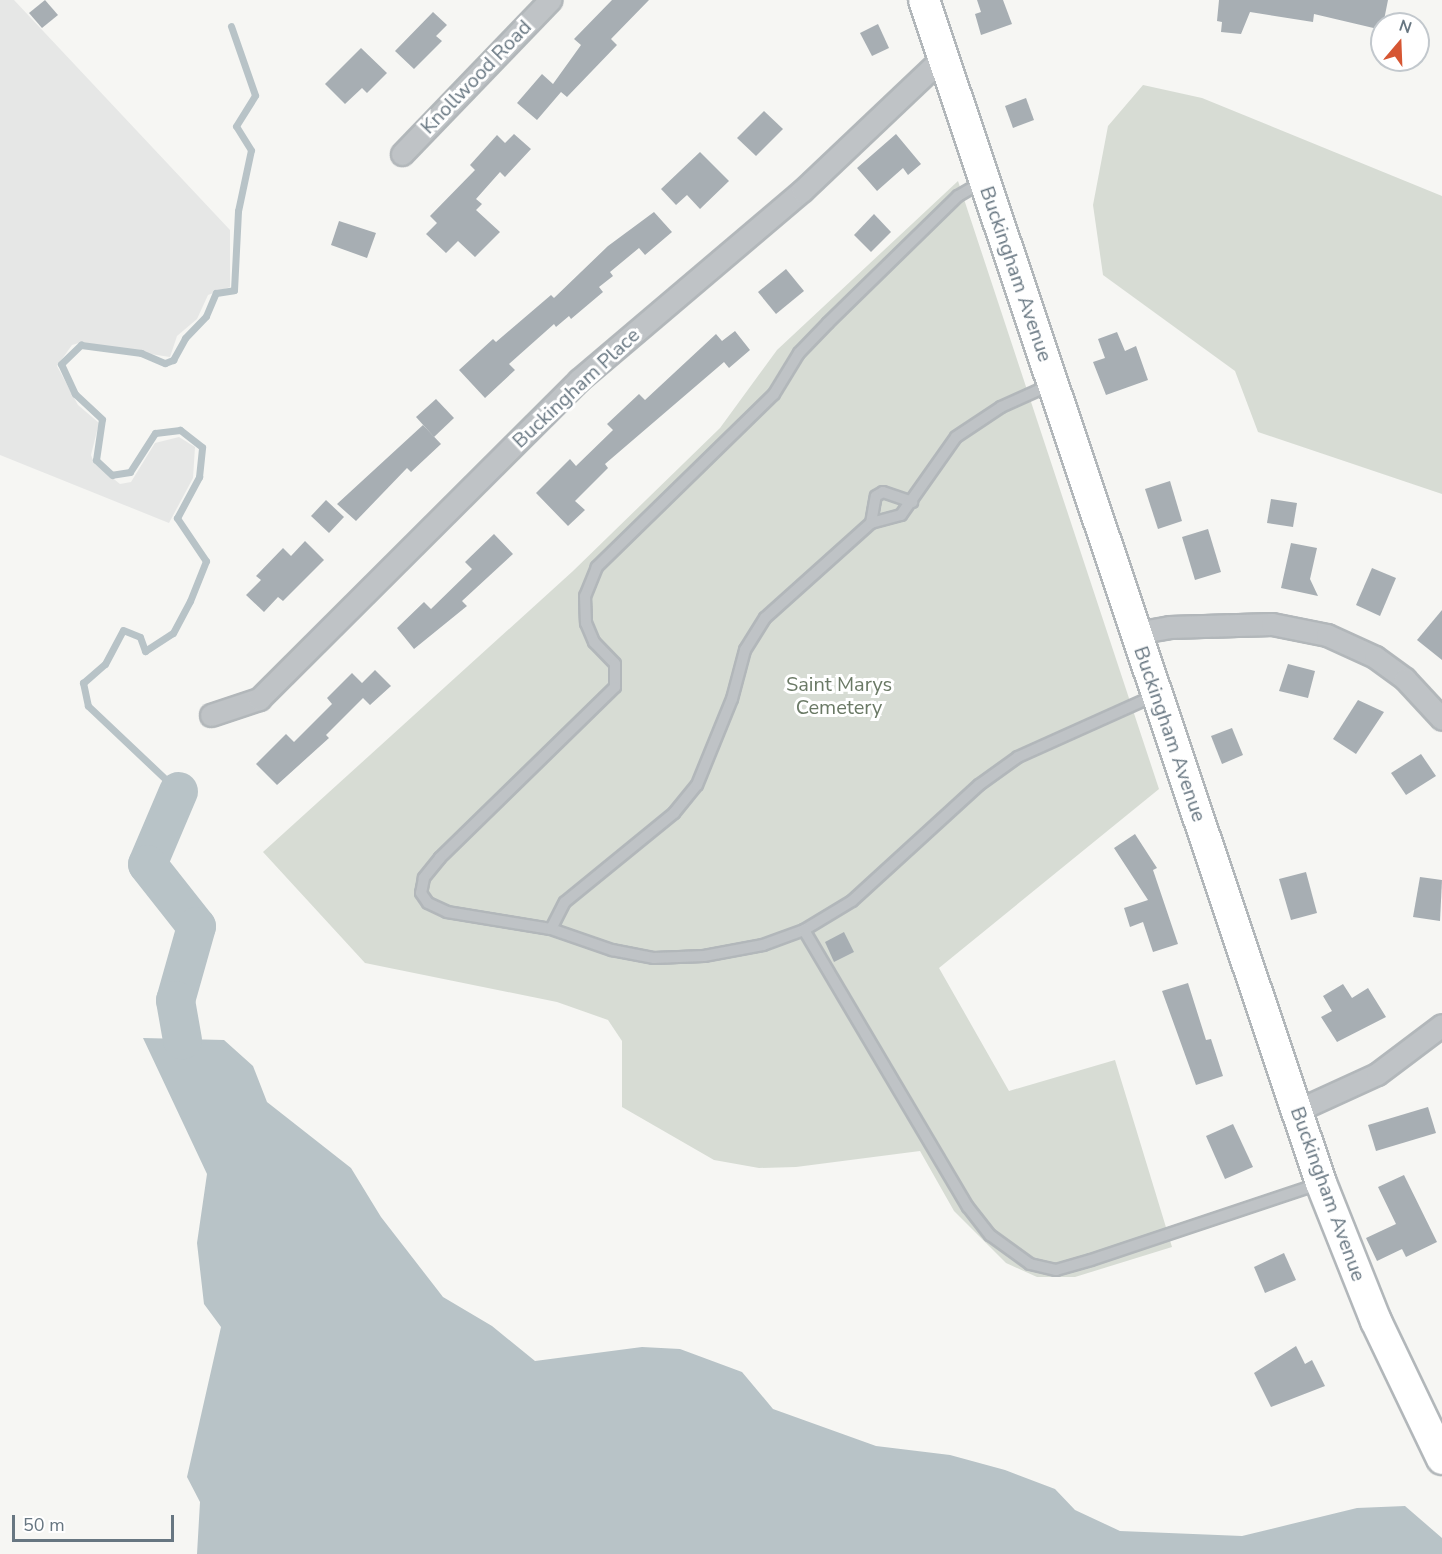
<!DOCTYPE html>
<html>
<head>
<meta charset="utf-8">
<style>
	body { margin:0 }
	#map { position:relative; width:1442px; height:1554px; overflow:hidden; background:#f6f6f3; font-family:"Nunito Sans",sans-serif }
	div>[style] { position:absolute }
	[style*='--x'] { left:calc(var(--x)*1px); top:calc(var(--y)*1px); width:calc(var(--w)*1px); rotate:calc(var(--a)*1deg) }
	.built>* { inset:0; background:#e6e7e6 }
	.green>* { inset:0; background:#d7dcd4 }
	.water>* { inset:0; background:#b8c3c7 }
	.stream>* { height:7px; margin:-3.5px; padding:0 3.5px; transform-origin:3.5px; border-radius:3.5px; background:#b8c3c7 }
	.river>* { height:39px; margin:-19.5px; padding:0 19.5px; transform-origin:19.5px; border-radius:19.5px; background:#b8c3c7 }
	.building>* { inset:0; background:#a7aeb3 }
	.roads { filter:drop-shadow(2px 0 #b2b7ba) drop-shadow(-2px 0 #b2b7ba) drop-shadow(0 2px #b2b7ba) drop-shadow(0 -2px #b2b7ba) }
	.service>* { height:10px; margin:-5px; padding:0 5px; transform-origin:5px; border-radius:5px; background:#bfc3c6 }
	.minor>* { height:21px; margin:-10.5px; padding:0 10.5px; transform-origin:10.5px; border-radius:10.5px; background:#bfc3c6 }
	.secondary>* { height:30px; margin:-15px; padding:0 15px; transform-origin:15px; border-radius:15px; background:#fff }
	span { translate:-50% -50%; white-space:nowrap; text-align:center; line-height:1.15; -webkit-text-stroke:6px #fff; paint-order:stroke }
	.street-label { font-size:20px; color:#677681 }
	.park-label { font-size:20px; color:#6a7965 }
	.north { position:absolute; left:1370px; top:12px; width:60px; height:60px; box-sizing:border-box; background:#fff; border:2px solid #c2c8cd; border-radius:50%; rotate:19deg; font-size:16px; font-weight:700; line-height:24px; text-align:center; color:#677681 }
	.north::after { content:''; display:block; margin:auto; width:21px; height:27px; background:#d65633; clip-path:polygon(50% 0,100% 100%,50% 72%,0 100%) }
	.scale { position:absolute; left:12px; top:1515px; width:162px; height:27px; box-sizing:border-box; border:3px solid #677681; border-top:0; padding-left:8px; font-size:18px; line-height:21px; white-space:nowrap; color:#677681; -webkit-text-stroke:4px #fff; paint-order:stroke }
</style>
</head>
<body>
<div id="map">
	<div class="built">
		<div style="clip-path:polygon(0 0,14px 0,230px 230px,230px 287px,208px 295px,197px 319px,177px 336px,170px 357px,79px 343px,72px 345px,57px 366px,78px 405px,99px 423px,91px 455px,94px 463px,120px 484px,131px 482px,155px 443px,179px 437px,195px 447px,193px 478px,169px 523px,0 455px)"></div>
	</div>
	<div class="green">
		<div style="clip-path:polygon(1143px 85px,1202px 98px,1442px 196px,1442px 494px,1258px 432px,1235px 371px,1103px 275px,1093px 205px,1108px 126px)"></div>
		<div style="clip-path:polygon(958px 181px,1159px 789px,939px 968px,1009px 1091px,1115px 1060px,1172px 1247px,1075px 1277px,1037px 1277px,1006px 1263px,954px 1211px,920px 1151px,796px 1167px,759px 1168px,714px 1160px,622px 1107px,622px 1041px,608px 1020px,557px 1002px,365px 963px,263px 852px,573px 571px,720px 428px,777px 350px)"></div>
	</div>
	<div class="water">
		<div style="clip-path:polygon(143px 1038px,224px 1040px,253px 1066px,267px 1102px,351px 1168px,381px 1217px,443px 1297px,492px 1326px,535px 1361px,642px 1347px,680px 1349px,742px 1372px,773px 1409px,876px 1446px,950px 1455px,1005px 1470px,1055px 1489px,1075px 1510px,1120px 1531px,1242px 1536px,1357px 1508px,1405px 1506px,1442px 1538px,1442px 1554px,197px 1554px,200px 1502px,187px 1477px,221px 1327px,204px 1304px,197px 1243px,207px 1174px)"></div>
	</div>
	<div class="stream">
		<div style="--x:178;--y:791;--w:124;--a:-136.6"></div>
		<div style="--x:88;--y:706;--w:24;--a:-102"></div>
		<div style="--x:83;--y:683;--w:29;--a:-41"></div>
		<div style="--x:105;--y:664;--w:38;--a:-62"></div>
		<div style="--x:123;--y:630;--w:18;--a:22"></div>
		<div style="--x:140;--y:637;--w:15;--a:70"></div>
		<div style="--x:145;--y:651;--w:33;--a:-33"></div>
		<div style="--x:173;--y:633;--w:36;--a:-62"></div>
		<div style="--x:190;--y:601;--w:43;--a:-68.2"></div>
		<div style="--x:206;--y:561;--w:52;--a:-124"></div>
		<div style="--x:177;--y:518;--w:47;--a:-61.8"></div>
		<div style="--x:199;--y:477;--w:30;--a:-84"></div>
		<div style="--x:202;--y:447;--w:28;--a:-142"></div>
		<div style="--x:180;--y:430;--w:25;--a:173"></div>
		<div style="--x:155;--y:433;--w:46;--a:122.7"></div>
		<div style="--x:130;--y:472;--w:18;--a:171"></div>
		<div style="--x:112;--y:475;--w:22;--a:-137"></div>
		<div style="--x:96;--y:460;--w:41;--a:-81.7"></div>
		<div style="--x:102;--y:419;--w:37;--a:-137"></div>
		<div style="--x:75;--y:394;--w:33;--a:-115"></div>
		<div style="--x:61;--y:364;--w:28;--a:-44"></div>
		<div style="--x:81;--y:345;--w:61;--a:7.6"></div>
		<div style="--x:141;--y:353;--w:26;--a:23"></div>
		<div style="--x:165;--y:363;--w:9;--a:-21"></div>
		<div style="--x:173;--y:360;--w:25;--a:-61"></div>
		<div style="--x:185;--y:338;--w:30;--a:-46"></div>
		<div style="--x:206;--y:316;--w:25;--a:-67"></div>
		<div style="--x:216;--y:293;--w:18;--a:-9"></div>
		<div style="--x:234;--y:290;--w:79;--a:-87.1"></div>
		<div style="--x:238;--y:211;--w:62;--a:-78"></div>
		<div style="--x:251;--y:150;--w:28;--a:-122"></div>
		<div style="--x:236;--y:126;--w:36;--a:-58"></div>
		<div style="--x:255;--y:95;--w:73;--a:-109.2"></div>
	</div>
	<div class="river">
		<div style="--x:178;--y:791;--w:79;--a:113"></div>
		<div style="--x:147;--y:864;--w:79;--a:51.7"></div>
		<div style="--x:196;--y:926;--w:77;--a:105.8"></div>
		<div style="--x:175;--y:1000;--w:40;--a:80"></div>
	</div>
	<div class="building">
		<div style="clip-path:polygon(45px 0,58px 15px,42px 28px,29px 13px)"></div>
		<div style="clip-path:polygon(612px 0,649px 0,611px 39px,617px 45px,567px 97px,561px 92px,537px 120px,517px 103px,542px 74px,553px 84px,581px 45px,574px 39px)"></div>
		<div style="clip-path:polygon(977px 0,1003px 0,1012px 24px,981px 35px,975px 14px,981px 12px)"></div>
		<div style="clip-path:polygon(1219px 0,1388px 0,1382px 30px,1314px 14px,1313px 22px,1250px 12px,1241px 34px,1221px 32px,1222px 22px,1217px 21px)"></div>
		<div style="clip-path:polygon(433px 12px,447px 25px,436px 36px,442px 41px,414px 69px,395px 51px)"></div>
		<div style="clip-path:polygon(878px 24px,889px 48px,872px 56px,860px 33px)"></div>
		<div style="clip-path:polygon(361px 48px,387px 73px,367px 93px,362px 88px,345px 104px,325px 84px)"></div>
		<div style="clip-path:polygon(1026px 98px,1034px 120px,1013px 128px,1005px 106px)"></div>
		<div style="clip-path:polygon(764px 111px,783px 129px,756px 156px,737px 138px)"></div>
		<div style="clip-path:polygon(514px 134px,531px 149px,505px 177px,500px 172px,476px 199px,482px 204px,476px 210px,500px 232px,475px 257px,458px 241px,446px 253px,426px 234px,437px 223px,430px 216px,475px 170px,470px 165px,497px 135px,505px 143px)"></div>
		<div style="clip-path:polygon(896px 134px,921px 164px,908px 175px,903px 168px,877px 191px,857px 168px)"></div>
		<div style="clip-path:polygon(700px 152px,729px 181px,700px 209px,687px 195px,676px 205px,661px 189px)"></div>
		<div style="clip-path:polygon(654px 212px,672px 232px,645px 255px,639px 248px,610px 272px,613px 276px,599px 287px,603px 292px,571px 319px,569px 316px,556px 327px,554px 324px,509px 364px,515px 370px,485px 398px,459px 370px,493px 339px,496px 342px,551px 295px,554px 298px,608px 246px)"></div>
		<div style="clip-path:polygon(874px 214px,891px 232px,871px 252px,854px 235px)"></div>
		<div style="clip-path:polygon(339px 221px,376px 233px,367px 258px,331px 245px)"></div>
		<div style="clip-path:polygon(786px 269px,804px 291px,776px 314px,758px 292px)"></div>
		<div style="clip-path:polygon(735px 331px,750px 350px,729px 368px,724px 362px,605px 464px,608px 468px,575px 501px,585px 510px,568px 526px,536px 493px,570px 459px,576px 466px,613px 430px,607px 424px,639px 394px,645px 400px,716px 334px,722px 341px)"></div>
		<div style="clip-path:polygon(1117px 332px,1125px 351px,1136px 346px,1148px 380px,1106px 395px,1093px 362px,1105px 358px,1098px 339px)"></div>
		<div style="clip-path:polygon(436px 399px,454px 418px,434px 437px,416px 417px)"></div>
		<div style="clip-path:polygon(423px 425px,441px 444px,411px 472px,407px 468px,356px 521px,337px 504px)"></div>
		<div style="clip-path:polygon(1170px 481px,1182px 521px,1158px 529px,1145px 489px)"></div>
		<div style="clip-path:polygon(1271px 499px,1297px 503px,1293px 527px,1267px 523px)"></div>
		<div style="clip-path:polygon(326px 500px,344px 517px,329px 533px,311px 516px)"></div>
		<div style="clip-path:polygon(1208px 529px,1221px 572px,1195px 580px,1182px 537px)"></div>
		<div style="clip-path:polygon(494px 534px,513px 554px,462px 601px,467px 606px,414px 649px,397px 628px,424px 602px,431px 609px,472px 569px,465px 562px)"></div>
		<div style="clip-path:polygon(305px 541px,324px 560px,283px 601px,278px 597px,264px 612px,246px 595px,261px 580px,256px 576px,283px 548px,291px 556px)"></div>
		<div style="clip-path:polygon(1291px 543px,1317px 548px,1310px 579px,1318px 596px,1281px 588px)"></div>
		<div style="clip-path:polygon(1372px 568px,1396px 578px,1380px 616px,1356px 605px)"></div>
		<div style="clip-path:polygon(1442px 610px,1442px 660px,1417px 640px)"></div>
		<div style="clip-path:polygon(1288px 664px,1315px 671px,1308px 698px,1279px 691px)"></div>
		<div style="clip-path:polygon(375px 670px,391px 686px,370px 705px,363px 698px,326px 735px,329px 738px,277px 785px,256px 764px,286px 734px,294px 742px,332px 704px,327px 698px,352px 673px,362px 683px)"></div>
		<div style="clip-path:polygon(1358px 700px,1384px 712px,1356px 754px,1333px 739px)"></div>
		<div style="clip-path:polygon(1232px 728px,1243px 755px,1222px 764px,1211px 736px)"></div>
		<div style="clip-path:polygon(1421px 754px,1436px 776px,1406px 795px,1391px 773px)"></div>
		<div style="clip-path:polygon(1135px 834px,1157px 868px,1153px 870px,1178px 944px,1153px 952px,1143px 922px,1130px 927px,1124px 908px,1148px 900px,1114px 848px)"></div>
		<div style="clip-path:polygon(1306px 872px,1317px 913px,1291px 920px,1279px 879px)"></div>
		<div style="clip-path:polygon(1420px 877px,1442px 880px,1440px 921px,1413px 917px)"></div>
		<div style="clip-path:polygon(844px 932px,854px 952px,834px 962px,825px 942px)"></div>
		<div style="clip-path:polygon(1188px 983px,1206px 1040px,1211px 1039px,1223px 1076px,1196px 1085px,1162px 991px)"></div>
		<div style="clip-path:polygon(1343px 984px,1352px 998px,1368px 988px,1386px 1017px,1337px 1042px,1321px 1017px,1332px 1011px,1323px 996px)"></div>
		<div style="clip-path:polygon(1428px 1107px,1436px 1133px,1376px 1151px,1368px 1125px)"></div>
		<div style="clip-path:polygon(1233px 1124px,1253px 1167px,1225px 1179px,1206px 1136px)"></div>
		<div style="clip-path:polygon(1404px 1175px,1437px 1242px,1406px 1257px,1402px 1249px,1377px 1261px,1366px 1238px,1396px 1224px,1378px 1187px)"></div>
		<div style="clip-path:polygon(1284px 1253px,1296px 1280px,1265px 1293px,1254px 1267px)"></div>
		<div style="clip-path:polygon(1296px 1346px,1305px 1364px,1312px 1360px,1325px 1386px,1271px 1407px,1254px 1373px)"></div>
	</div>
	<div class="roads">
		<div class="service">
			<div style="--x:984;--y:181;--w:30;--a:150"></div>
			<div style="--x:958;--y:196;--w:182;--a:135.7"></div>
			<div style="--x:828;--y:323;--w:42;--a:134"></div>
			<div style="--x:799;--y:353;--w:48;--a:121.4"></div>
			<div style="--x:774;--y:394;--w:248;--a:135.7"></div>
			<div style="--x:597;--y:567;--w:31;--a:112"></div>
			<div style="--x:585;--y:596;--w:27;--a:88"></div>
			<div style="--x:586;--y:623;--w:21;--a:67"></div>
			<div style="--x:594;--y:642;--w:30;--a:46"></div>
			<div style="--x:615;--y:664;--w:23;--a:90"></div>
			<div style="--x:615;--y:687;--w:245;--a:135.7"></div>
			<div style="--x:440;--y:858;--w:26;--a:129"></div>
			<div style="--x:424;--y:878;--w:15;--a:101"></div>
			<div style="--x:421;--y:893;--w:12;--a:55"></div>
			<div style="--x:428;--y:903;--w:21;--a:25"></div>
			<div style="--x:447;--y:912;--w:105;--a:9.3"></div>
			<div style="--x:551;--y:929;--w:65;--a:19"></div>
			<div style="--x:612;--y:950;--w:43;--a:10.8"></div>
			<div style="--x:654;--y:958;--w:50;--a:-2.3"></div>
			<div style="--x:704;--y:956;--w:60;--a:-10.6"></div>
			<div style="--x:763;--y:945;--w:44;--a:-20.1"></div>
			<div style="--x:804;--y:930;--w:56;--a:-31.1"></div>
			<div style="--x:852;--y:901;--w:172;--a:-42.4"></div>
			<div style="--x:979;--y:785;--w:48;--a:-35.7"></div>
			<div style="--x:1018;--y:757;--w:151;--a:-24.2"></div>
			<div style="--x:871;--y:523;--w:27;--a:-80"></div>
			<div style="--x:876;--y:496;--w:8;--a:-30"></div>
			<div style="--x:883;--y:492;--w:31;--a:19"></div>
			<div style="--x:551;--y:929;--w:30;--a:-63"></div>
			<div style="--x:565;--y:902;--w:141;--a:-39.2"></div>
			<div style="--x:674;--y:813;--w:36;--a:-51"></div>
			<div style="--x:697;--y:785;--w:93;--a:-67.9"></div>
			<div style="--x:732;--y:699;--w:51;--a:-75.1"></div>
			<div style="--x:745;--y:650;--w:38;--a:-58"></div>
			<div style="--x:765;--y:618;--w:142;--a:-41.9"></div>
			<div style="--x:871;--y:523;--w:31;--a:-15"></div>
			<div style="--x:901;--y:515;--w:95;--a:-54.8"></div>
			<div style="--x:956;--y:437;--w:54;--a:-33.7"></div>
			<div style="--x:1001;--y:407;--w:56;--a:-24.3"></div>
			<div style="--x:804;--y:930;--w:322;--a:59.4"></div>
			<div style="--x:968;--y:1207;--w:36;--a:52"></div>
			<div style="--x:990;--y:1235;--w:49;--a:35.9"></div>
			<div style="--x:1030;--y:1264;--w:27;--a:13"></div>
			<div style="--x:1056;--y:1270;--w:36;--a:-16"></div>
			<div style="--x:1091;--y:1260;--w:239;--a:-18.5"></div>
		</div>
		<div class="minor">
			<div style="--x:402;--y:154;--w:214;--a:-46.1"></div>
			<div style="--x:1136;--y:633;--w:34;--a:-10"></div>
			<div style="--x:1169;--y:627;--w:103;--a:-1.7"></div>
			<div style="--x:1272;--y:624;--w:56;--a:11.3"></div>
			<div style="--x:1327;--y:635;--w:53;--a:24.6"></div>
			<div style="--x:1375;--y:657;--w:37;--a:36"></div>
			<div style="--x:1405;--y:679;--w:54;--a:47.2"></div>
			<div style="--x:211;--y:715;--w:51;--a:-18.4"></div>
			<div style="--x:259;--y:699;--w:452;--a:-44.9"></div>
			<div style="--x:579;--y:380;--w:292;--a:-40.3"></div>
			<div style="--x:802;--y:191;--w:195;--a:-43.5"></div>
			<div style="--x:1296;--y:1111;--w:89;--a:-24.6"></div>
			<div style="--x:1377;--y:1074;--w:81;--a:-37"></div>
		</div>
		<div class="secondary">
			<div style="--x:924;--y:0;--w:1248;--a:71.45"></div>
			<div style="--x:1321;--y:1183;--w:149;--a:68.3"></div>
			<div style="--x:1376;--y:1321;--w:153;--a:64.4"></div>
		</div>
	</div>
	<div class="street-label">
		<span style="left:476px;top:77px;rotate:-46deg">Knollwood Road</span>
		<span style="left:1016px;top:274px;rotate:71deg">Buckingham Avenue</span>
		<span style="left:576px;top:388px;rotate:-43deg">Buckingham Place</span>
		<span style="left:1170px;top:734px;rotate:71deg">Buckingham Avenue</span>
		<span style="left:1328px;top:1194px;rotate:70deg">Buckingham Avenue</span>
	</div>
	<div class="park-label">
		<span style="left:839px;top:696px">Saint Marys<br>Cemetery</span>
	</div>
	<div class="north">N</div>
	<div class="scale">50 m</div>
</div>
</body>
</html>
